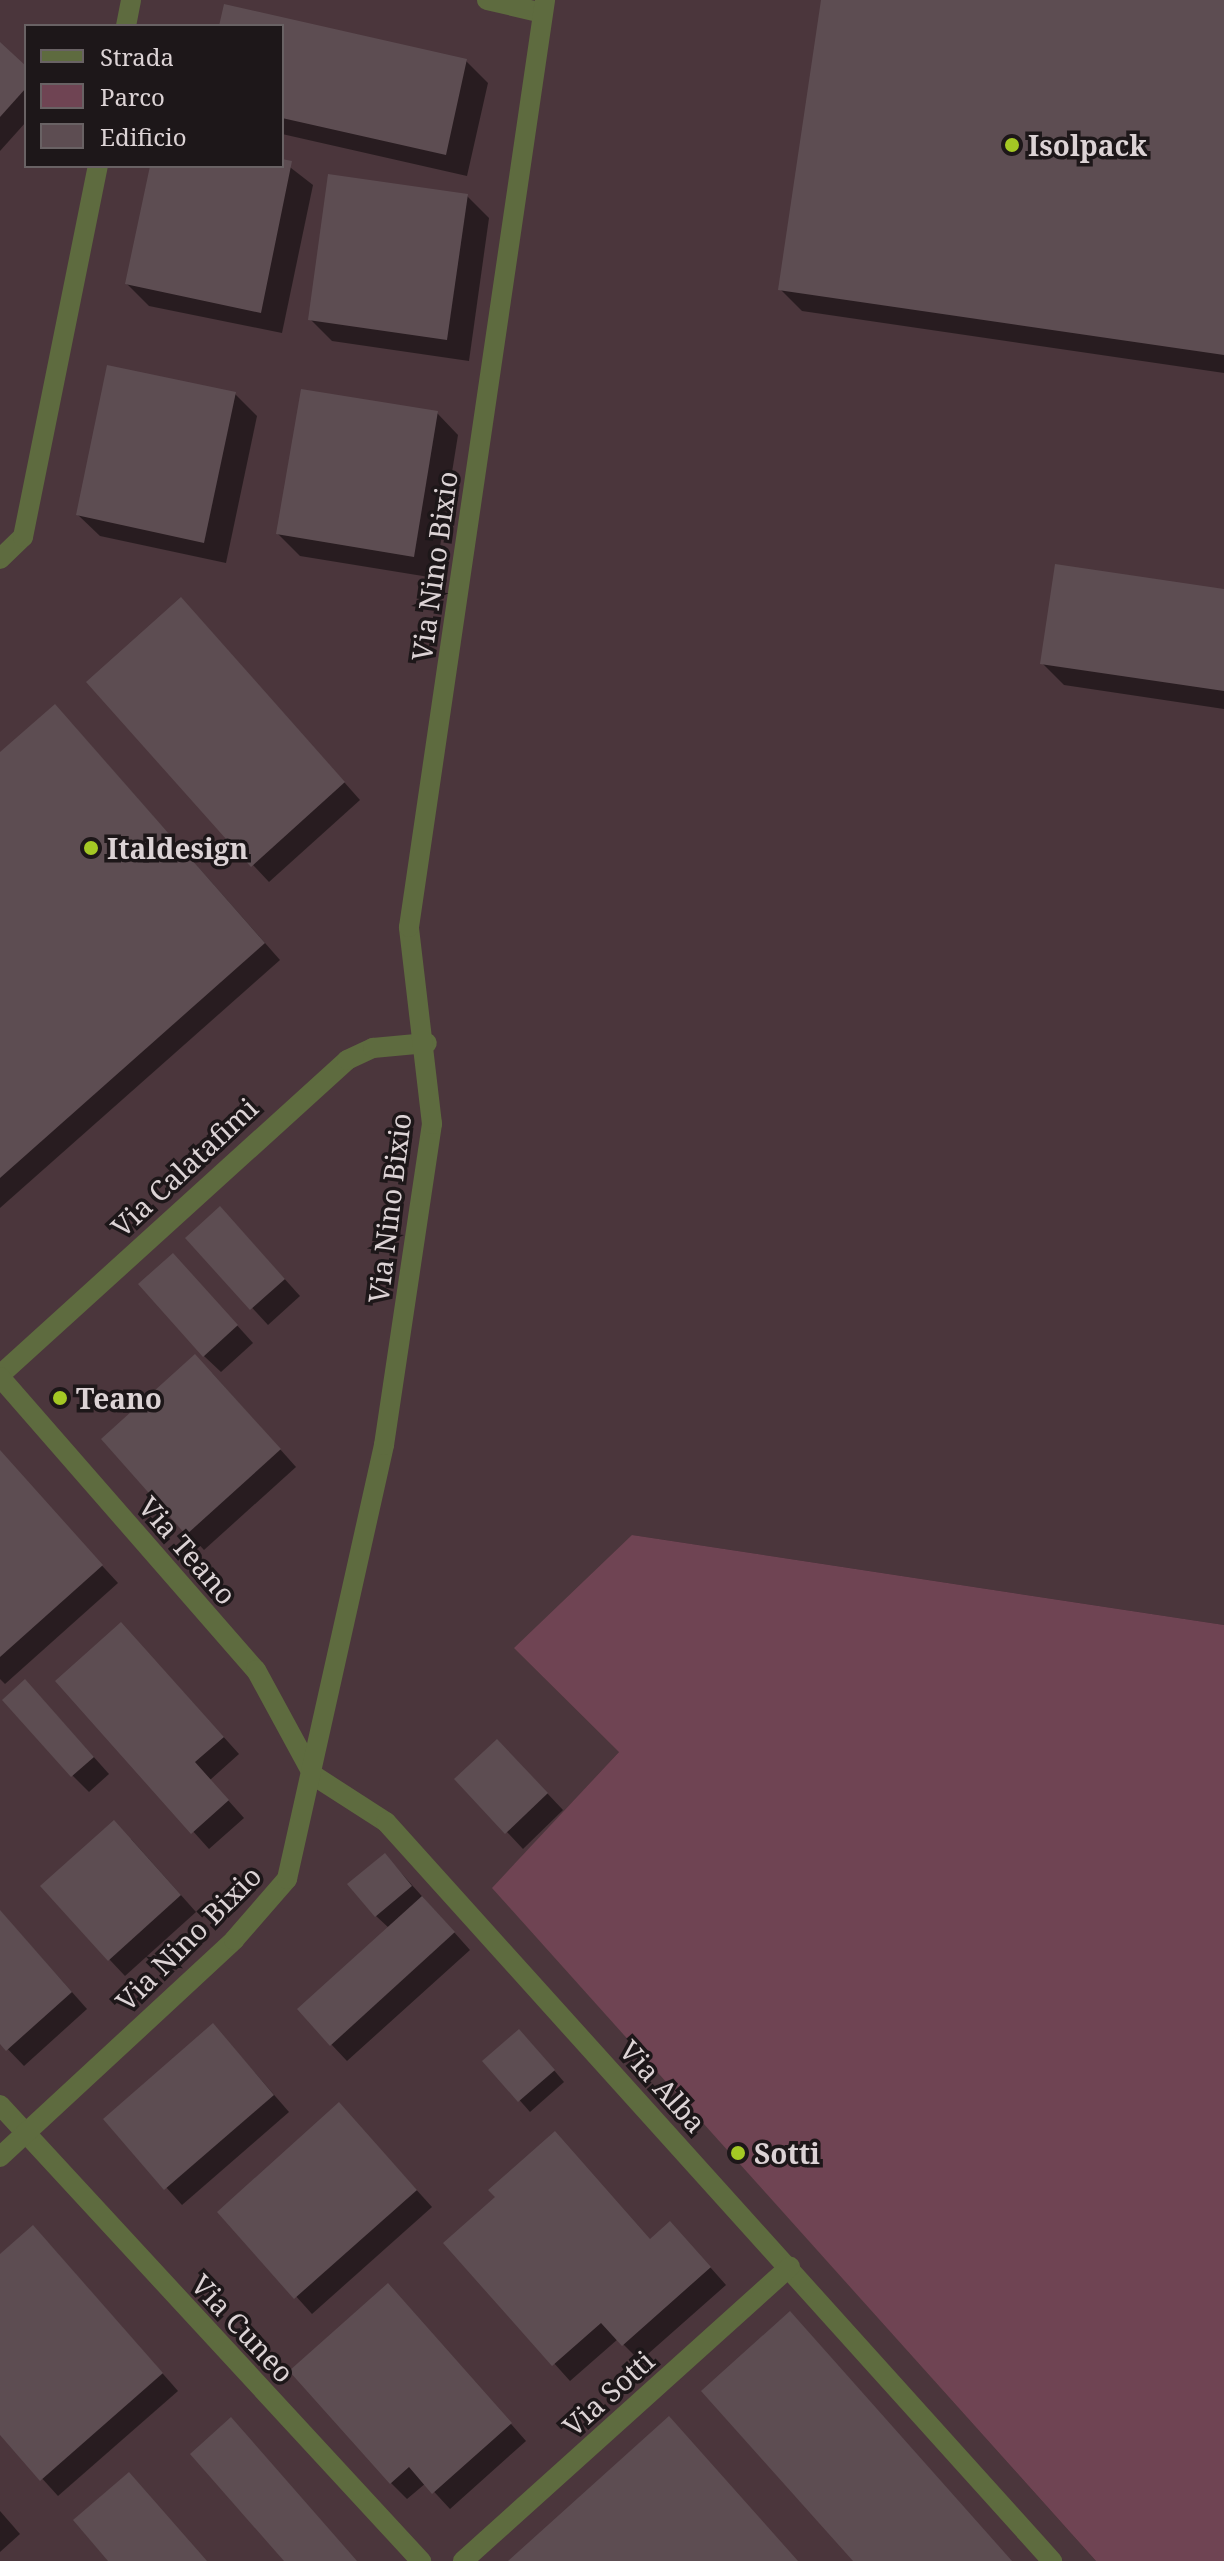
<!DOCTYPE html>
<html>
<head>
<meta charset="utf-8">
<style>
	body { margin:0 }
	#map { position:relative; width:1224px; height:2561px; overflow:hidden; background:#3b2c31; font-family:"Noto Serif",serif }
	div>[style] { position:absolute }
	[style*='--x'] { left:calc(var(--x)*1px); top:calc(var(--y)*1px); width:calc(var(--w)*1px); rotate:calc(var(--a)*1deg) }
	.built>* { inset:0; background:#4b363c }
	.green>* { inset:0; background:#6f4453 }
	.shadow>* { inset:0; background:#0007 }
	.building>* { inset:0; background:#5d4d52 }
	.minor>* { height:20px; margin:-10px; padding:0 10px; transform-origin:10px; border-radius:10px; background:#5e6b3f }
	.dots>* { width:22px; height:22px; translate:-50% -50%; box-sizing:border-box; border:4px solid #1d1719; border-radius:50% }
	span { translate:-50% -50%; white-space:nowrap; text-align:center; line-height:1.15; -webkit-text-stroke:7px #1d1719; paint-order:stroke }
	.poi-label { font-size:28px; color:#dcd3d5; font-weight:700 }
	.left { translate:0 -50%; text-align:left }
	.street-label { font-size:28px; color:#dcd3d5 }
	.legend { position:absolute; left:24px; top:24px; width:260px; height:144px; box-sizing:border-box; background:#1d1719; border:2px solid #696264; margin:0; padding:10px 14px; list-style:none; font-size:24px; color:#dcd3d5 }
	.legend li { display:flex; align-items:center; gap:16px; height:40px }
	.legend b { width:40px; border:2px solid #696264 }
</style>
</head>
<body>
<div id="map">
	<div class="built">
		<div style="clip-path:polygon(evenodd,0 0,1224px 0,1224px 1625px,632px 1535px,619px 1752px,493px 1888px,1096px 2561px,0 2561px,0 0,26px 26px,282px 26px,282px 166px,26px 166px,26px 26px)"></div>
	</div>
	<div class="green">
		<div style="clip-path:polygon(632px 1535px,1224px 1625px,1224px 2561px,1096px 2561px,492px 1888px,619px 1752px,514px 1648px)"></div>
	</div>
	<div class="shadow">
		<div style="clip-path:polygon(823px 0,1224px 0,1224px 373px,802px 311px,780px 289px)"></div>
		<div style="clip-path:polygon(225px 6px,466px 61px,488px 83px,467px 176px,282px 134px,282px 26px,221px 26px)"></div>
		<div style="clip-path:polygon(0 45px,26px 68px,26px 122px,0 151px)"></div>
		<div style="clip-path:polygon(282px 161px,313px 185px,282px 333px,149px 306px,127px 284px,152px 166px)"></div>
		<div style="clip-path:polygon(467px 196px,489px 218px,469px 361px,332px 341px,310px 319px)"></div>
		<div style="clip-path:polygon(235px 394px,257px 416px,226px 563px,100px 536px,78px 515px)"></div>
		<div style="clip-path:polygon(437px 413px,458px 435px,435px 578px,300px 556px,278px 534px)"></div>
		<div style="clip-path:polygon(1224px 591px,1224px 709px,1064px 685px,1042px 663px)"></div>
		<div style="clip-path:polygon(197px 616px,360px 800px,269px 882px,253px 865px)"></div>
		<div style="clip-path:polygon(71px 723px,280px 960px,0 1208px,0 755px)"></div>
		<div style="clip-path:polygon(236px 1225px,300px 1296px,268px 1325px,188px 1238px)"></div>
		<div style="clip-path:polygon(189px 1272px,253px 1343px,221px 1372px,204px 1356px)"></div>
		<div style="clip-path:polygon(212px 1373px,296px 1467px,204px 1550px,103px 1440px)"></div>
		<div style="clip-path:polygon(0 1455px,118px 1583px,5px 1684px,0 1679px)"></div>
		<div style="clip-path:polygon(137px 1641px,239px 1754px,210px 1780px,244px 1818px,209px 1849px,58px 1681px)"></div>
		<div style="clip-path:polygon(41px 1698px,109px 1774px,89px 1792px,73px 1776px)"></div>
		<div style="clip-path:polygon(514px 1758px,563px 1810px,523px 1849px,507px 1832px)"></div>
		<div style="clip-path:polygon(131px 1839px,196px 1912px,125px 1976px,109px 1959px)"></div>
		<div style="clip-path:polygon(395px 1866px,470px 1950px,347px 2061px,331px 2044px,389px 1928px,376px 1916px)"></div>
		<div style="clip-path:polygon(0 1911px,87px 2009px,24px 2066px,0 2041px)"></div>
		<div style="clip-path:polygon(530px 2042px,564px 2082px,530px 2112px,485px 2061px)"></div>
		<div style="clip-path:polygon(229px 2043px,289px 2112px,182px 2205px,106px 2120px)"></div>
		<div style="clip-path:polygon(355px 2122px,432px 2207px,312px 2314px,220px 2212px)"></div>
		<div style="clip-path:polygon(686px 2240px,726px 2285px,640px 2361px,618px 2339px,570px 2381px,446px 2243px)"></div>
		<div style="clip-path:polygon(49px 2244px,178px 2391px,58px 2496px,0 2432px,0 2257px)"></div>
		<div style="clip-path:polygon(404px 2302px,526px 2441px,450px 2509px,426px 2483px,407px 2499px,391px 2483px)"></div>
		<div style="clip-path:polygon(0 2511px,20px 2534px,0 2552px)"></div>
	</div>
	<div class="building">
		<div style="clip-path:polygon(821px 0,1224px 0,1224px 355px,778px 290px)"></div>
		<div style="clip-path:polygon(224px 4px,467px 59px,446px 155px,282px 118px,282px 26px,219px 26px)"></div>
		<div style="clip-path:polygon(0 42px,26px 66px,26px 88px,0 117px)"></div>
		<div style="clip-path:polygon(282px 159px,292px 161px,261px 313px,125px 284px,150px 166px,282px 166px)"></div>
		<div style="clip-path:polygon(328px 174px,468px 194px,447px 340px,308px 320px)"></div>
		<div style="clip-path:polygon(107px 365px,236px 392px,204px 543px,76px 515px)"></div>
		<div style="clip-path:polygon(301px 389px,438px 411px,414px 557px,276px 534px)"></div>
		<div style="clip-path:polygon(1055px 564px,1224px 589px,1224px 691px,1040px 664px)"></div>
		<div style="clip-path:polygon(181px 597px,345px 782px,251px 867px,86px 682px)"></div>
		<div style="clip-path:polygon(55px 704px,265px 943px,0 1178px,0 752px)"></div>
		<div style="clip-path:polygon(220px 1206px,285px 1279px,250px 1310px,185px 1238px)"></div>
		<div style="clip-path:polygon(173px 1253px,238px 1325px,203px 1357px,138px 1284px)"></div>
		<div style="clip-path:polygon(195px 1354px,281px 1449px,186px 1535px,101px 1439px)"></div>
		<div style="clip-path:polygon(0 1450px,103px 1565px,0 1657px)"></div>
		<div style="clip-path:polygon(121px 1622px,224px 1737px,195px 1762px,229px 1800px,191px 1834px,55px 1681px)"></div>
		<div style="clip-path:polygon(25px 1679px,94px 1757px,71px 1777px,2px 1700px)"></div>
		<div style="clip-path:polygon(497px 1739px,548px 1793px,505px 1834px,454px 1779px)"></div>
		<div style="clip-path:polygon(114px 1820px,181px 1895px,108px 1961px,40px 1886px)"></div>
		<div style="clip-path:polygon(385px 1853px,412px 1886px,375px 1917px,347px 1884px)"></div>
		<div style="clip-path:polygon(422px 1896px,455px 1932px,330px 2046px,297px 2009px)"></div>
		<div style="clip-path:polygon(0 1910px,72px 1992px,6px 2051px,0 2044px)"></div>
		<div style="clip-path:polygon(213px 2023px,274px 2095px,164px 2190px,103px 2119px)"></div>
		<div style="clip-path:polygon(519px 2029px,555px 2070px,518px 2102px,482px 2061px)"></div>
		<div style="clip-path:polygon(339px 2102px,417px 2190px,294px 2299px,217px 2212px)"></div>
		<div style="clip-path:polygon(555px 2131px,650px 2239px,670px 2221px,711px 2267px,622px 2346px,601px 2323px,552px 2366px,443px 2243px,495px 2197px,488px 2190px)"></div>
		<div style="clip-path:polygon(33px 2225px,163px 2373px,40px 2481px,0 2435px,0 2254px)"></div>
		<div style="clip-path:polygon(388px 2283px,512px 2423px,432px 2494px,409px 2467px,390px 2484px,289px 2371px)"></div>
		<div style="clip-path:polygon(790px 2311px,1012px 2561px,853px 2561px,701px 2391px)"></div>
		<div style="clip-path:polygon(669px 2416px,798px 2561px,508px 2561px)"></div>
		<div style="clip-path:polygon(231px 2417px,357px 2561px,284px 2561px,190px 2454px)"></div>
		<div style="clip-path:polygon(129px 2472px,207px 2561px,108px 2561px,73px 2520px)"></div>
	</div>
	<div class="minor">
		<div style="--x:487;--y:0;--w:57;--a:13.1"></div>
		<div style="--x:126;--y:26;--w:26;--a:-79"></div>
		<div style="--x:0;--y:559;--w:32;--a:-44"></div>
		<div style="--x:23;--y:537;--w:379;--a:-78.6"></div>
		<div style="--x:0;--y:1375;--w:469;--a:-42.2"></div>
		<div style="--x:347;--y:1060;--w:29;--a:-25"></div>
		<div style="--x:373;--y:1048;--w:54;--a:-5.3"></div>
		<div style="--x:0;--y:1377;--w:389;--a:48.9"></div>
		<div style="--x:256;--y:1670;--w:119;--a:61.5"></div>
		<div style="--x:313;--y:1775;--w:87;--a:32.8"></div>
		<div style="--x:386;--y:1822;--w:995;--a:47.97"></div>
		<div style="--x:0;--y:2105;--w:621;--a:47.29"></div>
		<div style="--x:0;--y:2157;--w:319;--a:-42.8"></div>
		<div style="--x:234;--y:1940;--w:81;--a:-49"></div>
		<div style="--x:287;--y:1879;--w:445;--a:-77.4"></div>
		<div style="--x:384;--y:1445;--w:325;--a:-81.5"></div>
		<div style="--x:432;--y:1124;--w:198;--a:-96.7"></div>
		<div style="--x:409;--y:927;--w:937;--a:-81.65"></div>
		<div style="--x:463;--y:2561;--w:440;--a:-42"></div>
	</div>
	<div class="dots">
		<div style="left:1012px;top:145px;background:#a4c824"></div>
		<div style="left:91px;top:848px;background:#a4c824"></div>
		<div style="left:60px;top:1398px;background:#a4c824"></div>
		<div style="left:738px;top:2153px;background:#a4c824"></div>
	</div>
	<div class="poi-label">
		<span class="left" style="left:1028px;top:145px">Isolpack</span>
		<span class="left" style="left:107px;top:848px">Italdesign</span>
		<span class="left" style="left:76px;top:1398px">Teano</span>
		<span class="left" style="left:754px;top:2153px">Sotti</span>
	</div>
	<div class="street-label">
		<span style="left:434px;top:566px;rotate:-82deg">Via Nino Bixio</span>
		<span style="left:184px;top:1167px;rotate:-43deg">Via Calatafimi</span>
		<span style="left:389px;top:1208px;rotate:-83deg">Via Nino Bixio</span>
		<span style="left:188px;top:1550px;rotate:49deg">Via Teano</span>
		<span style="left:188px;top:1938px;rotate:-45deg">Via Nino Bixio</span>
		<span style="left:663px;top:2086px;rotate:48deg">Via Alba</span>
		<span style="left:243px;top:2328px;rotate:47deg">Via Cuneo</span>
		<span style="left:608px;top:2393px;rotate:-42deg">Via Sotti</span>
	</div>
	<ul class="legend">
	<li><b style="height:10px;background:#5e6b3f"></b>Strada</li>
	<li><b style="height:22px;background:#6f4453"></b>Parco</li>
	<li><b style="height:22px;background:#5d4d52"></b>Edificio</li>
	</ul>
</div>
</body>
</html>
